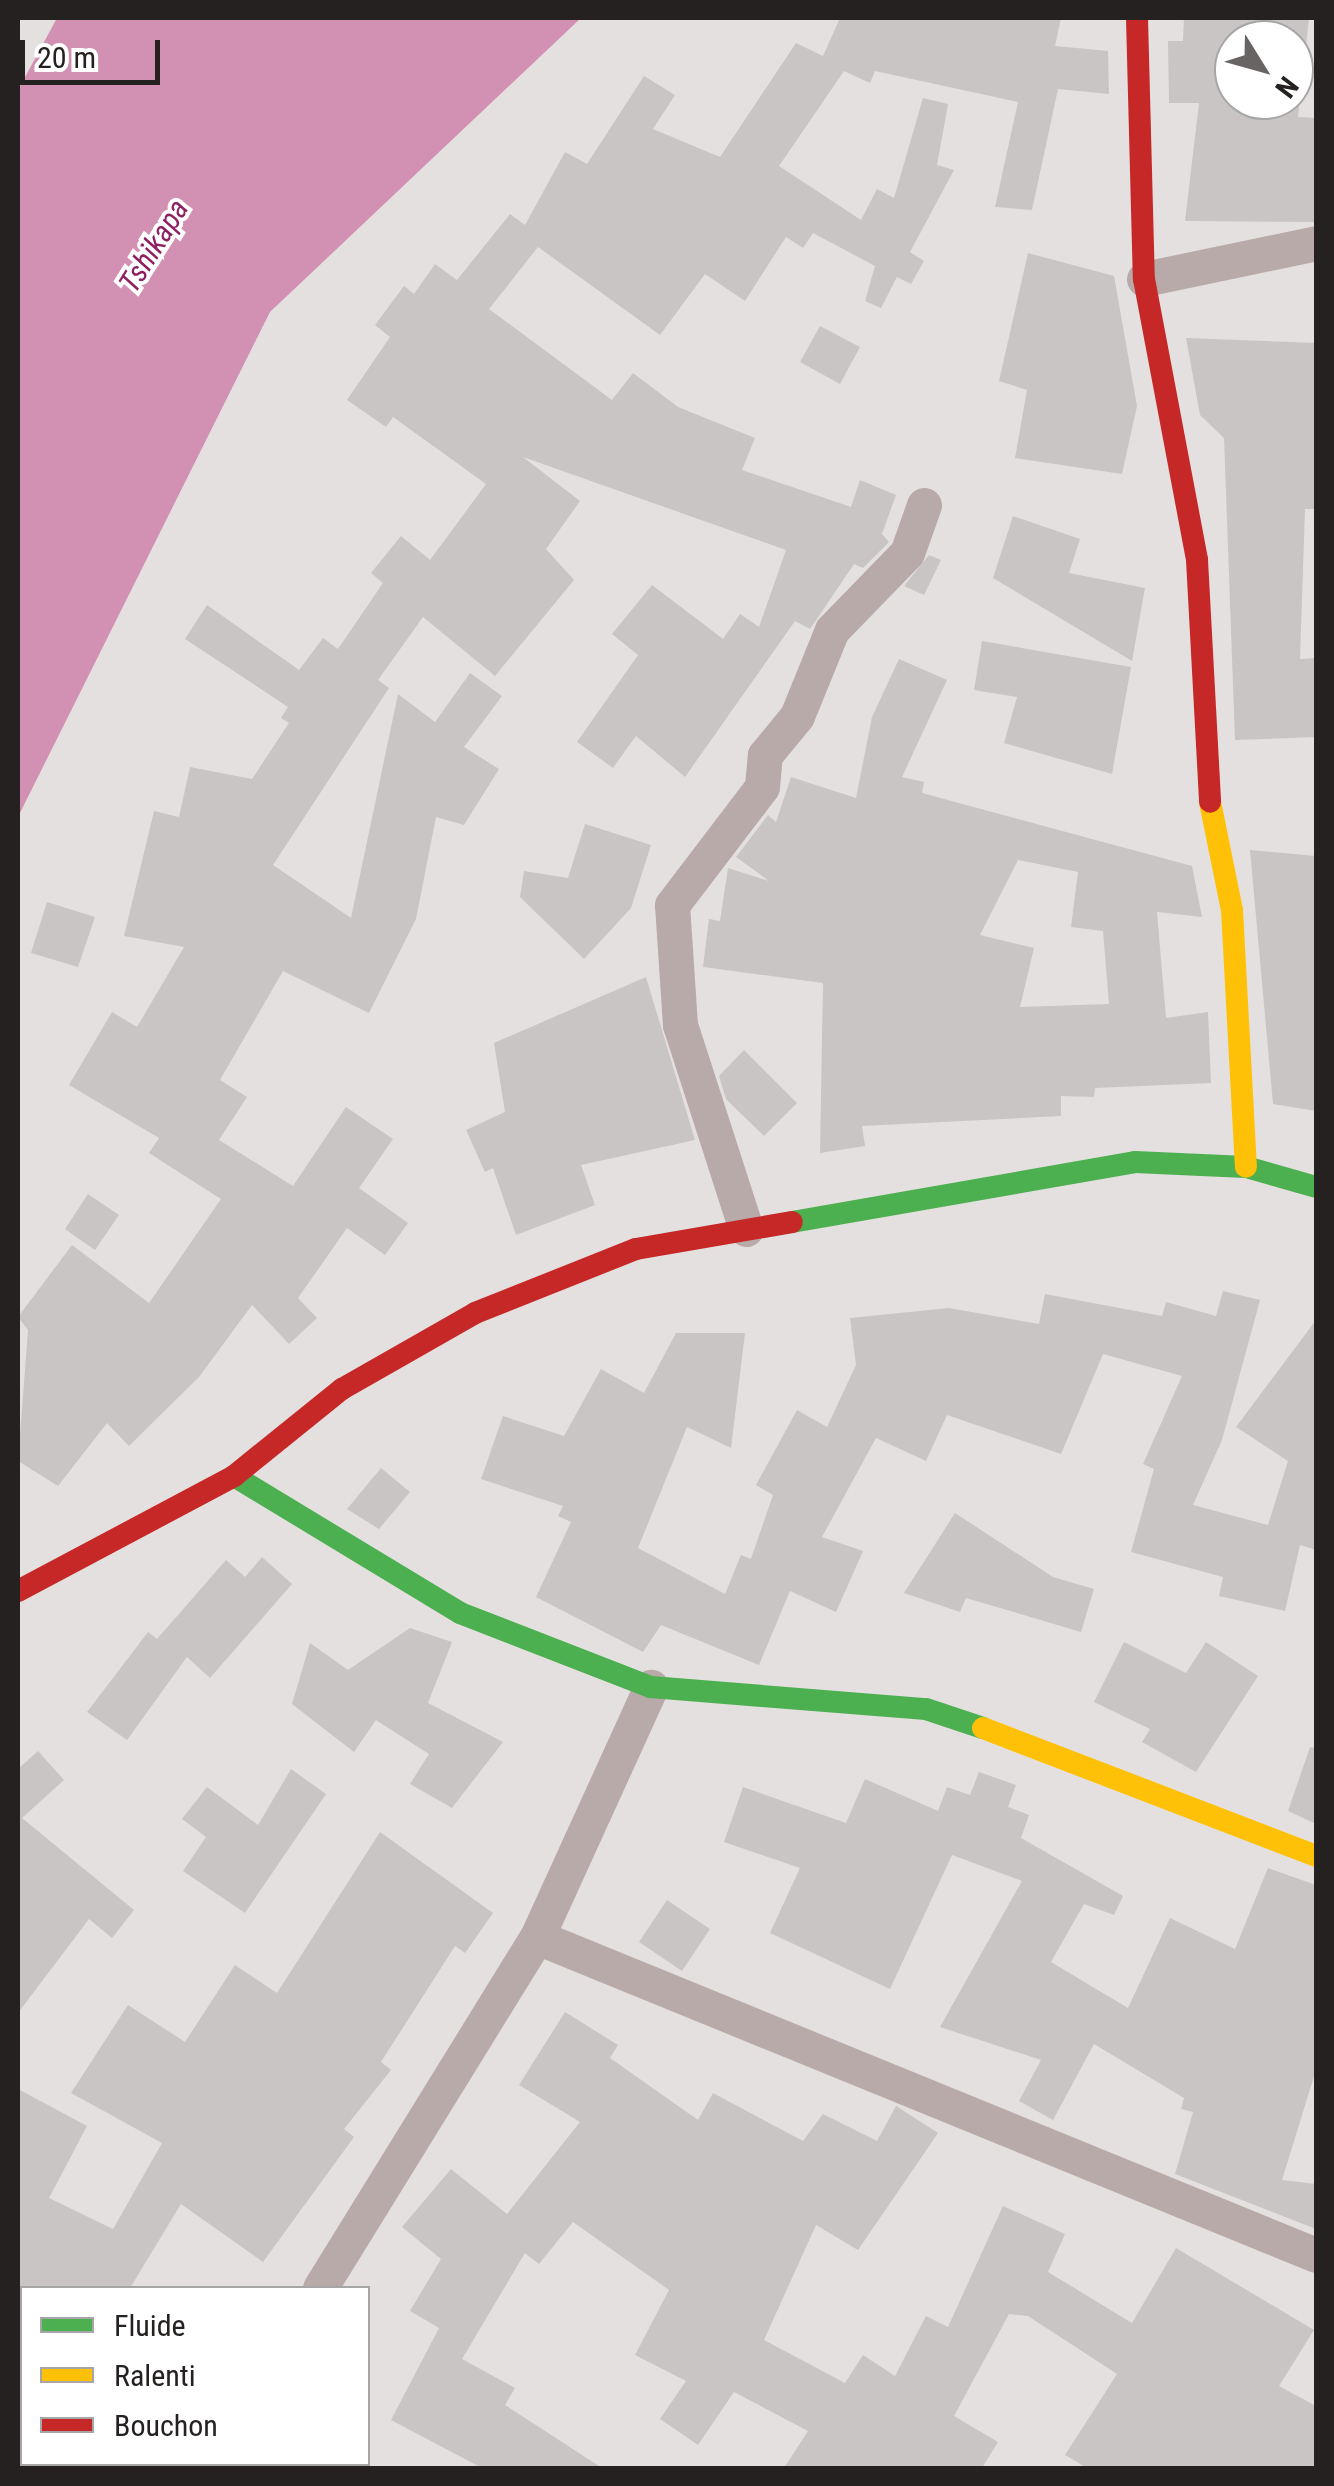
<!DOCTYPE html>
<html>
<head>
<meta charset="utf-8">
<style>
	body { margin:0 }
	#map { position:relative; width:1334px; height:2486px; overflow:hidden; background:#e4e0df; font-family:"Roboto Condensed",sans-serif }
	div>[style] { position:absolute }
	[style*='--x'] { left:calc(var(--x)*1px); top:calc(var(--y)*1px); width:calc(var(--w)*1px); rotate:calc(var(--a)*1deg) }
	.water>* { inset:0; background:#d290b2 }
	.building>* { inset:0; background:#c8c5c4 }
	.street>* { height:35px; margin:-17.5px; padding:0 17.5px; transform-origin:17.5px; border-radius:17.5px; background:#b9aaaa }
	.fast>* { height:22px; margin:-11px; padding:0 11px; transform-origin:11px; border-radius:11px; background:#4caf50 }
	.slow>* { height:22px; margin:-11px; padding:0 11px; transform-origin:11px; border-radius:11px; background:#ffc107 }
	.jam>* { height:22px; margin:-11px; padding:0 11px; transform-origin:11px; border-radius:11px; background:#c62828 }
	span { translate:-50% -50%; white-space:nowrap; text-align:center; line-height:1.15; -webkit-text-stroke:8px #fff; paint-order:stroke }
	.water-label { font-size:30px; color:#8e2062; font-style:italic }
	.frame { position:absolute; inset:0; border:20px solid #242120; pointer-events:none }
	.legend { position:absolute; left:20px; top:2286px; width:350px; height:180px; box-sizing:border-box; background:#fff; border:2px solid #a7a6a6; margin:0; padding:12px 18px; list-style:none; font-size:30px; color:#242120 }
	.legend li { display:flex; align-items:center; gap:20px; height:50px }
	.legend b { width:50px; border:2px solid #a7a6a6 }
	.north { position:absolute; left:1214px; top:20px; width:100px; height:100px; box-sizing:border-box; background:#fff; border:2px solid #a7a6a6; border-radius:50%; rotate:127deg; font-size:28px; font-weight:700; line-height:40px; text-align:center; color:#242120 }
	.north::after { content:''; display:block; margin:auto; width:35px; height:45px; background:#676463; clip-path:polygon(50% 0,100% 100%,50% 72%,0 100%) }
	.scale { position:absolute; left:20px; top:40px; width:140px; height:45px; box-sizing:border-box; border:5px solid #242120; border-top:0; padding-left:12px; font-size:30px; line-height:35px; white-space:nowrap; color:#242120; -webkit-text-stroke:8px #fff; paint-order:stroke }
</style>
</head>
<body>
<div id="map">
	<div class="water">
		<div style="clip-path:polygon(57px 18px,581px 18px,270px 312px,18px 817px,18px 90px)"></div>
	</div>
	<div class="building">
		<div style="clip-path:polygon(840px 18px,1061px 18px,1055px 46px,1108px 51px,1109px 94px,1058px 89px,1032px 210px,995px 207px,1018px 102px,875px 71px,870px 83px,844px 71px,779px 166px,861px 220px,877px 189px,894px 198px,923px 98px,948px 104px,937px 165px,954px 170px,910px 252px,924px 261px,911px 284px,897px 277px,881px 308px,865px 301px,875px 266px,813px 233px,803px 248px,786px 237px,745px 301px,705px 274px,660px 335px,538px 247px,489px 309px,612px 400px,633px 373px,678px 407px,755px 438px,742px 470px,851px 507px,860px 480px,896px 495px,882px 534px,889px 542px,863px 568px,854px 564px,810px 629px,795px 621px,685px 777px,636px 736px,613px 768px,577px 742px,638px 655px,612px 634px,652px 585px,723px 639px,740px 614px,759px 627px,786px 550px,523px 457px,580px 501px,546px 549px,574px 580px,495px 676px,423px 617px,378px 680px,389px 688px,273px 865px,351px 918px,398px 694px,435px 722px,470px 673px,502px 696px,464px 747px,499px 769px,464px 825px,436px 817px,416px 919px,369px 1013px,283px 971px,220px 1080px,247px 1097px,219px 1140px,293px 1186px,346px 1107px,393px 1139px,359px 1188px,408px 1223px,385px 1255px,347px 1228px,298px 1298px,317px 1318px,289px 1344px,252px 1305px,199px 1377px,129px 1446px,107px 1423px,58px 1486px,18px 1461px,28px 1330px,18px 1317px,72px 1245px,149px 1303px,221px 1199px,149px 1153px,159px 1138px,69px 1085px,112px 1012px,137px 1027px,184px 947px,124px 936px,154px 811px,179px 817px,190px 767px,252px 779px,289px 723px,281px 718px,288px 707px,185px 639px,207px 605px,299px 670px,323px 638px,338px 649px,383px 583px,371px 573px,401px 536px,430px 560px,486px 484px,393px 417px,386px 427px,347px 400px,390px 337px,375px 325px,404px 286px,414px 294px,435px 264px,457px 280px,510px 214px,525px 225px,565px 152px,587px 164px,644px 76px,675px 95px,653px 129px,720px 157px,796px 43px,823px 56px)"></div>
		<div style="clip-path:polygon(evenodd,1184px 18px,1309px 18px,1298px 117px,1316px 118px,1316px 222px,1185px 221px,1199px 103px,1169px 103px,1168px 41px,1183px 41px,1184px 18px,1234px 40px,1294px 40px,1294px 100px,1234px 100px,1234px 40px)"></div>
		<div style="clip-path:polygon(1028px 253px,1114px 276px,1137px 406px,1122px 474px,1015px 458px,1027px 390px,999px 381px)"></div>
		<div style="clip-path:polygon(820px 326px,860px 347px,840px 384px,800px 362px)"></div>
		<div style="clip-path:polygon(1186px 338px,1316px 343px,1316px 509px,1305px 509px,1300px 659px,1316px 658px,1316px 737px,1235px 740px,1224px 438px,1200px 415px)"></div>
		<div style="clip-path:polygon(1013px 516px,1080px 539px,1069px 573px,1145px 588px,1132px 661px,993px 578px)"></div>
		<div style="clip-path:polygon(929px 555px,941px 560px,924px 595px,904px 586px)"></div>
		<div style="clip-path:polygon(982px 641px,1131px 667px,1112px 774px,1004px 743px,1017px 697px,974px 690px)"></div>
		<div style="clip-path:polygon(evenodd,899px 659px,947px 680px,902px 777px,924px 782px,922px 793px,1192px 866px,1202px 917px,1157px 912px,1166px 1018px,1208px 1012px,1211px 1083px,1095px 1088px,1094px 1097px,1061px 1096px,1061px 1116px,862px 1126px,865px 1146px,820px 1153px,823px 983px,703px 967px,709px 919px,720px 921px,728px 868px,769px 881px,736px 857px,768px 815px,776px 822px,791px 777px,856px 798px,872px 717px,899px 659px,1018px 860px,1078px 872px,1071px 927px,1103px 931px,1109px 1004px,1020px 1007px,1034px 948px,980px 935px,1018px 860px)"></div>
		<div style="clip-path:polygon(585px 824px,651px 845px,631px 908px,584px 959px,520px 897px,524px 871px,568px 878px)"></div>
		<div style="clip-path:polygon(1250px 850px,1316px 856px,1316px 1111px,1273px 1104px)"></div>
		<div style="clip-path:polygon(47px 902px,95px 917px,78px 967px,31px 953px)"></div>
		<div style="clip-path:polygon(646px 977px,695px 1140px,581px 1165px,595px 1205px,516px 1235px,493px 1168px,485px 1172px,466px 1130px,505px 1112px,494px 1043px)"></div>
		<div style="clip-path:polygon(744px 1050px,797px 1103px,764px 1136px,726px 1099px,719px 1076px)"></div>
		<div style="clip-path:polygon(88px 1194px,119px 1215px,95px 1250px,65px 1229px)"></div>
		<div style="clip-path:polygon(1223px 1291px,1260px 1300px,1222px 1440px,1193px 1505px,1268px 1525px,1288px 1461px,1236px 1427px,1316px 1320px,1316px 1550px,1300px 1545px,1285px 1611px,1219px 1596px,1223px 1577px,1131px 1552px,1154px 1469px,1143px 1464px,1182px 1376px,1103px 1354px,1061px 1454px,947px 1415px,926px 1461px,876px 1438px,822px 1537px,863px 1551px,836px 1612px,790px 1591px,759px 1665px,661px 1625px,643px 1652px,536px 1597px,571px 1522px,558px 1516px,563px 1506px,481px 1479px,503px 1416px,564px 1436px,601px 1369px,644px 1393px,676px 1333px,745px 1333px,731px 1448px,687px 1427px,638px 1548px,725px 1594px,741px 1555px,751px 1559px,773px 1495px,756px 1485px,797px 1410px,827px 1427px,856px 1365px,850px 1318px,949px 1308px,1039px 1324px,1045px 1294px,1162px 1316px,1166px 1302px,1216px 1316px)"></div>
		<div style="clip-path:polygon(381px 1468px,410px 1492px,379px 1529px,347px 1509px)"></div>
		<div style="clip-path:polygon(955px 1513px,1053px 1577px,1094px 1589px,1081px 1632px,966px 1598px,960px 1612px,904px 1593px)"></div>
		<div style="clip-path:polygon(262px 1557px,292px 1584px,210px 1678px,187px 1657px,127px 1740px,87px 1712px,148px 1632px,157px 1639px,226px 1560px,245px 1577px)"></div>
		<div style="clip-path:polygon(410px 1628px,452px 1642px,428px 1703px,503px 1742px,452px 1808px,410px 1784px,429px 1754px,376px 1720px,354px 1752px,292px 1704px,310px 1643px,348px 1670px)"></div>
		<div style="clip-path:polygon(1124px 1642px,1186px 1673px,1206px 1642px,1258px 1676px,1196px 1772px,1142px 1742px,1150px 1729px,1094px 1702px)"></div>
		<div style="clip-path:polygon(1310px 1747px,1316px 1748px,1316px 1824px,1288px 1811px)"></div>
		<div style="clip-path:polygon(38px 1751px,64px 1780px,22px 1818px,134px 1910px,112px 1938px,89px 1919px,18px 2013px,18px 1769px)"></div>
		<div style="clip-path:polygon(291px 1769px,326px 1794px,245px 1913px,183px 1871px,206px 1837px,182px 1819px,207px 1787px,258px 1825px)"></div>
		<div style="clip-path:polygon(979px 1772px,1016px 1785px,1008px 1807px,1029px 1815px,1021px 1838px,1123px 1896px,1114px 1915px,1084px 1904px,1051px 1962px,1128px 2008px,1170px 1918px,1235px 1949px,1268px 1868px,1316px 1885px,1316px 2070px,1282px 2180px,1316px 2184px,1316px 2229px,1175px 2174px,1193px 2112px,1181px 2109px,1184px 2098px,1094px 2044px,1053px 2120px,1019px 2101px,1041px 2060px,940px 2027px,1022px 1881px,952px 1855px,890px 1989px,770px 1933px,800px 1868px,724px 1842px,743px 1787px,846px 1823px,865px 1779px,938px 1811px,947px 1787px,970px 1795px)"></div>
		<div style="clip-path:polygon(380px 1832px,493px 1913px,465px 1953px,455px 1946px,381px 2062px,391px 2070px,344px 2129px,354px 2137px,263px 2262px,181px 2204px,130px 2288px,18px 2288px,18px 2089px,87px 2126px,49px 2198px,113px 2229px,162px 2143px,71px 2093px,128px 2005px,185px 2042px,235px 1965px,277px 1993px)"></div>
		<div style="clip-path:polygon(667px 1900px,710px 1929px,682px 1971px,639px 1942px)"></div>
		<div style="clip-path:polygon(565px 2012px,618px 2045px,610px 2058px,698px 2120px,713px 2093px,803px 2141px,823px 2114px,877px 2141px,896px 2106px,938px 2133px,858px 2250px,816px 2225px,764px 2340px,845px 2383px,863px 2355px,895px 2376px,926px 2316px,948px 2327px,1003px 2206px,1065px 2234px,1048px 2272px,1132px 2323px,1176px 2248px,1314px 2330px,1279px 2386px,1316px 2406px,1316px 2468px,1087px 2468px,1065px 2455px,1117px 2374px,1028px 2316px,1009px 2314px,954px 2416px,998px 2442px,982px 2468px,784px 2468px,808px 2431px,734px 2392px,698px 2445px,660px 2419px,686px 2381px,635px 2355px,669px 2290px,573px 2222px,539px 2264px,525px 2253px,462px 2359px,515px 2388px,505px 2405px,602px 2468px,482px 2468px,391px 2420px,439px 2328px,410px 2311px,441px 2259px,402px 2227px,451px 2169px,507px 2214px,580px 2122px,519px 2085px)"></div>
	</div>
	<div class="street">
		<div style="--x:1144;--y:279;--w:176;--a:-11.8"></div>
		<div style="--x:746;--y:1229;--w:214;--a:-107.9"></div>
		<div style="--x:680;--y:1025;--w:120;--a:-93.8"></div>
		<div style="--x:672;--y:905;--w:148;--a:-52.7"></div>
		<div style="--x:762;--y:787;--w:32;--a:-85"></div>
		<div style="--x:765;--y:755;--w:50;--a:-50.6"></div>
		<div style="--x:797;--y:716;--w:93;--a:-67.9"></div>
		<div style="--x:832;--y:630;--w:107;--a:-45.8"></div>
		<div style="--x:907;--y:553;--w:51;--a:-70.5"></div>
		<div style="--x:537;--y:1937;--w:841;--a:22.21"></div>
		<div style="--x:320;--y:2288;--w:413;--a:-58.3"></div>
		<div style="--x:537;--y:1937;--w:275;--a:-65.5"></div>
		<div style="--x:216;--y:2468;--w:5;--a:-53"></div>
	</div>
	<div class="fast">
		<div style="--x:792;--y:1222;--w:348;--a:-9.9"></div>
		<div style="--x:1135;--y:1162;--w:111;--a:2.6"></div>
		<div style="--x:1246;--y:1167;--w:73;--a:15.9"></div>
		<div style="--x:234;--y:1476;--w:264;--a:31.2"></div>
		<div style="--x:460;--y:1613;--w:205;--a:21.2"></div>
		<div style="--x:651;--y:1687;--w:276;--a:4.6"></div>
		<div style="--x:926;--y:1709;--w:60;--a:18.4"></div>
	</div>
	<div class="slow">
		<div style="--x:1210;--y:802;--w:110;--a:78.5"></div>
		<div style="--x:1232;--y:910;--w:257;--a:86.9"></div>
		<div style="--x:983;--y:1728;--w:357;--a:21"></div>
	</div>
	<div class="jam">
		<div style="--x:1137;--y:18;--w:261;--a:88.5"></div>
		<div style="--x:1144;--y:279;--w:286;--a:79.3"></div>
		<div style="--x:1197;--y:560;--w:242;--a:86.9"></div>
		<div style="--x:18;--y:1591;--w:245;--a:-28"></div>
		<div style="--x:234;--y:1476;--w:139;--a:-38.9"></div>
		<div style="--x:342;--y:1389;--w:153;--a:-29.7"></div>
		<div style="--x:475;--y:1313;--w:173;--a:-21.7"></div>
		<div style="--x:636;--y:1249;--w:158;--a:-9.8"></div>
	</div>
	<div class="water-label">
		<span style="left:154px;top:246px;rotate:-58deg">Tshikapa</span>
	</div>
	<div class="frame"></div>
	<ul class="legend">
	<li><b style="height:12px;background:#4caf50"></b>Fluide</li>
	<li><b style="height:12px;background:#ffc107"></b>Ralenti</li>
	<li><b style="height:12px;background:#c62828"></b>Bouchon</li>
	</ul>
	<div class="north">N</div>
	<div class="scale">20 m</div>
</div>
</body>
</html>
